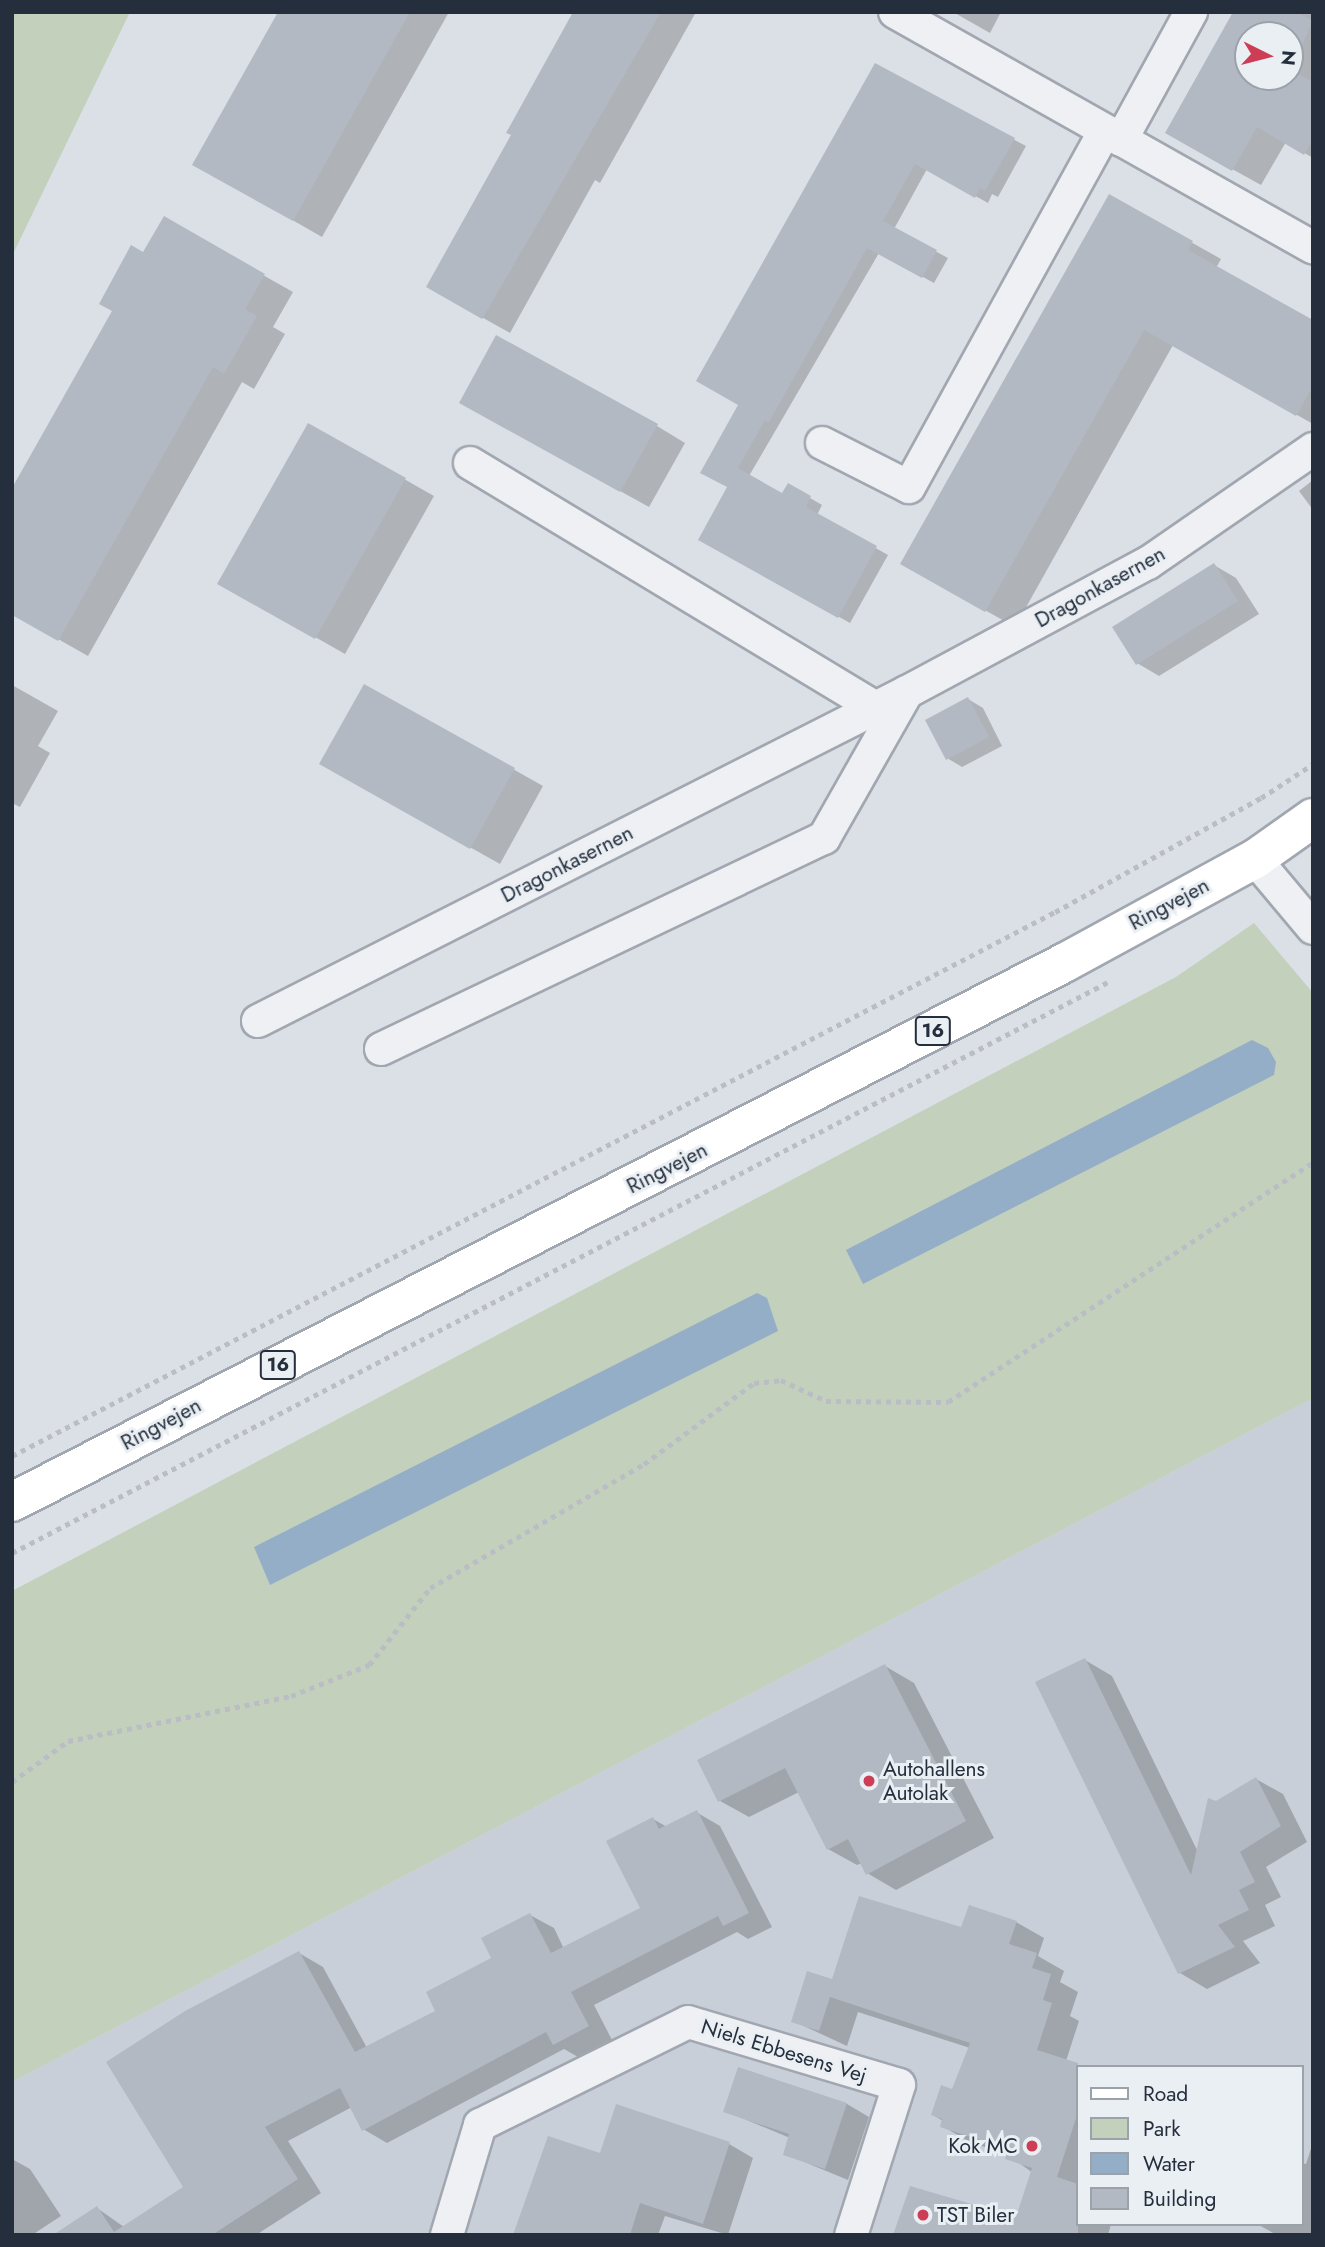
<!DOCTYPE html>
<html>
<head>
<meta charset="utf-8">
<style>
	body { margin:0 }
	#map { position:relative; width:1325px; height:2247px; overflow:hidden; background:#dbe0e6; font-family:Jost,sans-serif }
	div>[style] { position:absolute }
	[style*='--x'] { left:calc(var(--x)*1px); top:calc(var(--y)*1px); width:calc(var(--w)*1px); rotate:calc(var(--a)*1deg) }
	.built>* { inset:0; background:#c9cfd8 }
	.green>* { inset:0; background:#c2d0bc }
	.water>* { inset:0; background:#95aec7 }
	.shadow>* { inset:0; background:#0003 }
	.building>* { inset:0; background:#b3b9c3 }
	.path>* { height:4.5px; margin-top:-2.25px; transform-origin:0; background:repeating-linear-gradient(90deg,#babec4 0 5px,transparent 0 10px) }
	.roads { filter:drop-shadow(2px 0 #a1a7b0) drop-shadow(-2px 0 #a1a7b0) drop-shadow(0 2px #a1a7b0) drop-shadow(0 -2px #a1a7b0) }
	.minor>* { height:32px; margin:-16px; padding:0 16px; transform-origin:16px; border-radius:16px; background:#eef0f4 }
	.major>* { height:38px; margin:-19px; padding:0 19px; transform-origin:19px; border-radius:19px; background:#fff }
	.dots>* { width:19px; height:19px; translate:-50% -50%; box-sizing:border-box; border:4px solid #eaeff4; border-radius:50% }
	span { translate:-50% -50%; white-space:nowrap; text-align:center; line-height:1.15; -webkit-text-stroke:6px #eaeff4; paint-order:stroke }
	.shield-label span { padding:2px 5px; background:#eaeff4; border:2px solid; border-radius:5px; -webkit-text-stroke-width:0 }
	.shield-label { font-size:19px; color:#252e3c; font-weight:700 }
	.street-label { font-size:21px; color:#252e3c }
	.poi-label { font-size:21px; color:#252e3c }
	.left { translate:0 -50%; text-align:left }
	.right { translate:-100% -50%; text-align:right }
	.frame { position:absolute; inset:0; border:14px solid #252e3c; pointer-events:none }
	.legend { position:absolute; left:1076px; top:2065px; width:228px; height:161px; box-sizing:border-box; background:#eaeff4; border:2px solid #9ba2aa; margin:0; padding:9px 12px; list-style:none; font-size:21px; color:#252e3c }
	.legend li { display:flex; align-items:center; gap:14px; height:35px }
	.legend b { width:35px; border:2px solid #9ba2aa }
	.north { position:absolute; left:1234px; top:21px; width:70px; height:70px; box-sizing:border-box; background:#eaeff4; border:2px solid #9ba2aa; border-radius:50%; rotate:96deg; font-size:19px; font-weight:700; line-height:28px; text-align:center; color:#252e3c }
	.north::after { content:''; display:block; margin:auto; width:24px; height:32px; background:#ce3d56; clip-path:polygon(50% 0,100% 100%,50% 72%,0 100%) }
</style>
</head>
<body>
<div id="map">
	<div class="built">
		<div style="clip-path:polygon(evenodd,1313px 1398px,1313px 2235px,12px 2235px,12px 2082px,1313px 1398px,1078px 2067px,1302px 2067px,1302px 2224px,1078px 2224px,1078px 2067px)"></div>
	</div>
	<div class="green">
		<div style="clip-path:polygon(12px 12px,130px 12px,12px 256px)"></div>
		<div style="clip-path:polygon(1254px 923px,1313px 993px,1313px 1398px,12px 2082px,12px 1591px,1176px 977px)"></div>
	</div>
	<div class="water">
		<div style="clip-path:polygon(1252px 1040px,1268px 1048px,1276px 1062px,1274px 1075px,863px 1284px,846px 1250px)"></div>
		<div style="clip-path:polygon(757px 1293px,767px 1298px,778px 1331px,270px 1585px,254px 1547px)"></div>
	</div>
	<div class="shadow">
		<div style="clip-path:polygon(280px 12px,449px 12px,322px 237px,195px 164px)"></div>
		<div style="clip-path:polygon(575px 12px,696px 12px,600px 183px,595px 180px,510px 333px,428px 287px,514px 135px)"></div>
		<div style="clip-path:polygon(953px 12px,1001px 12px,990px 33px)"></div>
		<div style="clip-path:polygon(evenodd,1235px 12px,1313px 12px,1313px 158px,1286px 142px,1261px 185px,1196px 149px,1235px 12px,1248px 35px,1290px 35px,1290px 77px,1248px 77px,1248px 35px)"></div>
		<div style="clip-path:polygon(876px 66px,1026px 146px,998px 197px,992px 194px,988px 203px,927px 169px,894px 229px,948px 258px,934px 283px,879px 253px,749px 476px,783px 495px,788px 486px,810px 498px,822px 505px,817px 515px,888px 555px,850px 623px,701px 539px,730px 487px,741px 404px)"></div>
		<div style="clip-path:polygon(1109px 196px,1221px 259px,1216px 268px,1313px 322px,1313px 424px,1173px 345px,1015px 627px,903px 564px)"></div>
		<div style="clip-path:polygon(164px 219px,293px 292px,273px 327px,285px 334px,254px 389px,242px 382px,88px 656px,12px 613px,115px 311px)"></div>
		<div style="clip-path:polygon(490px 419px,657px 426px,685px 443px,649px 507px)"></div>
		<div style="clip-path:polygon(309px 425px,434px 496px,345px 654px,220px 583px)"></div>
		<div style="clip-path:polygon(1313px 480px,1313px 510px,1299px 491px)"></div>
		<div style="clip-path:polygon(1214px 565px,1236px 578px,1259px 614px,1159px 676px,1137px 663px)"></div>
		<div style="clip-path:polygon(12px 685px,58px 711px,38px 746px,50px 753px,20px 807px,12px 803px)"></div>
		<div style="clip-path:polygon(365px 686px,543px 786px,500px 864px,350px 780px)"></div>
		<div style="clip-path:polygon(968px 699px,983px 708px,1002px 746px,962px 767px,947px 758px)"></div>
		<div style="clip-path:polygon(1085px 1660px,1112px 1676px,1198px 1852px,1216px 1803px,1256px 1779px,1283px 1794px,1307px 1842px,1266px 1867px,1281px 1897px,1265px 1905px,1275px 1926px,1243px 1941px,1260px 1963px,1207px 1989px,1180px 1973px)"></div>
		<div style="clip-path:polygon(885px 1666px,914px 1683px,994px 1838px,896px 1890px,867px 1873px,862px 1863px,857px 1865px,828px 1849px,799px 1792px,749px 1817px,720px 1801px)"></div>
		<div style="clip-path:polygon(696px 1812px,720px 1826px,772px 1927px,748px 1939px,737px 1932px,594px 2005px,612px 2040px,578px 2057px,564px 2049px,387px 2143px,363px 2129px,352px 2107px,288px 2141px,321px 2193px,256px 2235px,68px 2235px,97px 2208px,124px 2227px,186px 2187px,299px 1953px,323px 1967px,367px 2048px,437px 2012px,493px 1959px,530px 1915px,554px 1928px,564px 1949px,643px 1909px,653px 1819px,667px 1827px)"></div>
		<div style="clip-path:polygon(1016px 1922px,1044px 1938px,1038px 1956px,1064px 1971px,1060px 1982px,1078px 1992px,1070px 2016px,1079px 2021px,1066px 2061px,1084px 2067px,1078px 2067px,1078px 2224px,1111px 2224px,1108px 2235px,895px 2235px,1017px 2219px,1033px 2173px,1008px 2155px,970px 2142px,942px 2126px,943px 2121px,933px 2115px,953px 2091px,970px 2048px,858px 2012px,847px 2046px,793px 2021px,833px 1982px,963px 1930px)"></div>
		<div style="clip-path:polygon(739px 2069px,847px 2104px,869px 2117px,848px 2180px,785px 2154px,790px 2138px,725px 2111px)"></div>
		<div style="clip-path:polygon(1313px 2142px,1313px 2235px,1275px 2234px,1257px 2224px,1302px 2224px,1302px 2163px,1306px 2164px)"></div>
		<div style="clip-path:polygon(729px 2144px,753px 2158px,728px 2235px,665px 2216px,658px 2235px,516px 2235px,601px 2155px)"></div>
		<div style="clip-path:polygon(12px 2159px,30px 2169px,61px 2216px,32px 2235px,12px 2235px)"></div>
	</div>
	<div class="building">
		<div style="clip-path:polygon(278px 12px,410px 12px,293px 221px,192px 165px)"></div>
		<div style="clip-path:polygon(573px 12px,661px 12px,482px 319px,426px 287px,511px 135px,506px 133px)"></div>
		<div style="clip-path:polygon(evenodd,1233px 12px,1296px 12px,1313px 21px,1290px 70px,1313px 82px,1313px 139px,1304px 155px,1257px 127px,1232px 171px,1165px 133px,1233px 12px,1248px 35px,1290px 35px,1290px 77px,1248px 77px,1248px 35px)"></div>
		<div style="clip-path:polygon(875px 63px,1015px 138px,985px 191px,980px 188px,975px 198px,915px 164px,883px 221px,937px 250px,922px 278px,867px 248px,769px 422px,765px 420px,738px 468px,782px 493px,788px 483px,811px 496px,806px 507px,877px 546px,838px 618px,698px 540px,727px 487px,700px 473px,738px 405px,696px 381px)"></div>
		<div style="clip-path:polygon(1109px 194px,1193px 241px,1188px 250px,1313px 320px,1313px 386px,1296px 416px,1144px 330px,985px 612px,900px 564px)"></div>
		<div style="clip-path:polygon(164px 216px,265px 274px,245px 309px,257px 316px,224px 374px,213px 367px,58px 641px,12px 615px,12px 488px,112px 311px,99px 304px,131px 245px,143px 252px)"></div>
		<div style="clip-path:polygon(496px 335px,658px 424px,620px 492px,459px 403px)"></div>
		<div style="clip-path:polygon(308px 423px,406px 478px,315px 639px,217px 584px)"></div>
		<div style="clip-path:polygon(1214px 563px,1238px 601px,1136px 665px,1112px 627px)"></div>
		<div style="clip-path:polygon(364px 684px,515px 768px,470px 849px,319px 764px)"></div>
		<div style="clip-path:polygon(968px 697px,989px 737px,946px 760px,925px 720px)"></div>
		<div style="clip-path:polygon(1085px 1658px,1191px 1875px,1208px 1798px,1216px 1801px,1256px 1777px,1281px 1826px,1240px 1852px,1255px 1882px,1239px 1890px,1249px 1910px,1218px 1925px,1235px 1947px,1178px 1974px,1035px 1682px)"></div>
		<div style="clip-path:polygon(885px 1664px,966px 1821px,866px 1875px,848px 1839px,827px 1850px,785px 1768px,718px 1802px,697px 1760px)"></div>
		<div style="clip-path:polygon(697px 1810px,749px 1913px,723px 1926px,718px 1916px,571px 1992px,589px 2026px,553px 2045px,546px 2032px,362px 2131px,340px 2088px,265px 2127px,298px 2179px,212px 2235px,53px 2235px,97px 2206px,114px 2232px,183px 2187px,106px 2062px,185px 2011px,299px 1951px,355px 2052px,435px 2011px,426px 1992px,491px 1958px,481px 1938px,530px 1913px,551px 1953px,640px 1908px,606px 1841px,653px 1817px,659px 1829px)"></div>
		<div style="clip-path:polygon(859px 1896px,961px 1927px,969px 1905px,1017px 1921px,1009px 1944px,1037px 1953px,1032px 1968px,1051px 1974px,1043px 2000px,1052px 2003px,1037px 2050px,1078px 2063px,1078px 2112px,1057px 2177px,1078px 2184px,1078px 2235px,893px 2235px,910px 2186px,1016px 2217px,1032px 2168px,1005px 2159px,1008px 2149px,940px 2127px,942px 2119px,931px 2115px,941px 2085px,952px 2089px,970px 2043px,830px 1997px,819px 2031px,791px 2022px,807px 1971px,832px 1979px)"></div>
		<div style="clip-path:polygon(738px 2067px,847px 2103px,825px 2169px,783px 2155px,789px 2134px,723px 2112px)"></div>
		<div style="clip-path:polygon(616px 2104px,730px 2142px,703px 2224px,640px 2203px,630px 2235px,513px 2235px,548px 2136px,600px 2153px)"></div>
	</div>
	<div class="path">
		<div style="--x:12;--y:1456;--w:1176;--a:-27.55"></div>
		<div style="--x:1055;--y:912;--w:235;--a:-29"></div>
		<div style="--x:1261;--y:798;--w:62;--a:-33.2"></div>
		<div style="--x:12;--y:1553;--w:1238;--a:-27.52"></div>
		<div style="--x:12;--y:1782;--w:69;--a:-36.2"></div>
		<div style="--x:68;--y:1741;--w:227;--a:-11.4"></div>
		<div style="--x:291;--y:1696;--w:84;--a:-21.7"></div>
		<div style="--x:369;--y:1665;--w:98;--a:-51.6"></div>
		<div style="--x:430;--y:1588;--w:247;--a:-30.1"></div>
		<div style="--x:644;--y:1464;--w:137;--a:-36.4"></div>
		<div style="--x:754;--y:1383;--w:27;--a:-6"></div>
		<div style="--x:781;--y:1380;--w:50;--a:25"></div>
		<div style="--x:826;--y:1401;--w:122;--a:0.5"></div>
		<div style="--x:948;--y:1402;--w:437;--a:-33.3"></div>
	</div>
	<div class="roads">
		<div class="minor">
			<div style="--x:895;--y:12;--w:480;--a:29.4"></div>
			<div style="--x:1121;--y:140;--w:146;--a:-61.3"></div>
			<div style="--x:822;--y:443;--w:97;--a:26.8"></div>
			<div style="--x:909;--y:487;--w:406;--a:-61.2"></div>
			<div style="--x:470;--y:463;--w:473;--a:31.1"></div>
			<div style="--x:1255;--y:859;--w:90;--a:50"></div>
			<div style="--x:258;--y:1021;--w:728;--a:-26.88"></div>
			<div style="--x:907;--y:692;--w:273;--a:-28.2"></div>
			<div style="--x:1148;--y:563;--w:201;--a:-34.6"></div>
			<div style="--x:381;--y:1049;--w:491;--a:-25.5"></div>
			<div style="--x:824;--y:838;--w:168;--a:-60.4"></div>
			<div style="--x:447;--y:2235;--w:115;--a:-73.3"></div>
			<div style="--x:480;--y:2125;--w:232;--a:-26.3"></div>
			<div style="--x:688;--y:2022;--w:220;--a:16.6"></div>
			<div style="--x:899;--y:2085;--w:157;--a:107.7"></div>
		</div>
		<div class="major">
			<div style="--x:12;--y:1502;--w:1182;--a:-27.13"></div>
			<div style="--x:1064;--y:963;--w:217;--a:-28.6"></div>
			<div style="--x:1255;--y:859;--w:71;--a:-35.3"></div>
		</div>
	</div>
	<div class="dots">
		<div style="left:869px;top:1781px;background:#ce3d56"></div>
		<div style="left:1032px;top:2146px;background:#ce3d56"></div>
		<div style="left:923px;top:2215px;background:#ce3d56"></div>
	</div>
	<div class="shield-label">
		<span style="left:933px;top:1031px">16</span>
		<span style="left:278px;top:1365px">16</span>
	</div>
	<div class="street-label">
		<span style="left:1100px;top:587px;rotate:-29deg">Dragonkasernen</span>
		<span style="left:567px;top:864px;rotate:-27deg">Dragonkasernen</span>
		<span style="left:1169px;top:904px;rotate:-28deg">Ringvejen</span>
		<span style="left:667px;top:1168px;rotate:-27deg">Ringvejen</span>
		<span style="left:161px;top:1424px;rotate:-28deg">Ringvejen</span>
		<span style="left:784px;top:2051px;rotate:17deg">Niels Ebbesens Vej</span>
	</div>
	<div class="poi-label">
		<span class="left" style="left:883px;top:1781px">Autohallens<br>Autolak</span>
		<span class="right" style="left:1018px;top:2146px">Kok MC</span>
		<span class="left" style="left:937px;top:2215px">TST Biler</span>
	</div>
	<div class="frame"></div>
	<ul class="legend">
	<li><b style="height:9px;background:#fff"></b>Road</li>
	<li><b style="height:19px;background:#c2d0bc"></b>Park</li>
	<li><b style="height:19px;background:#95aec7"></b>Water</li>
	<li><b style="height:19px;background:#b3b9c3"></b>Building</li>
	</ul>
	<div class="north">N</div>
</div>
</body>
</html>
